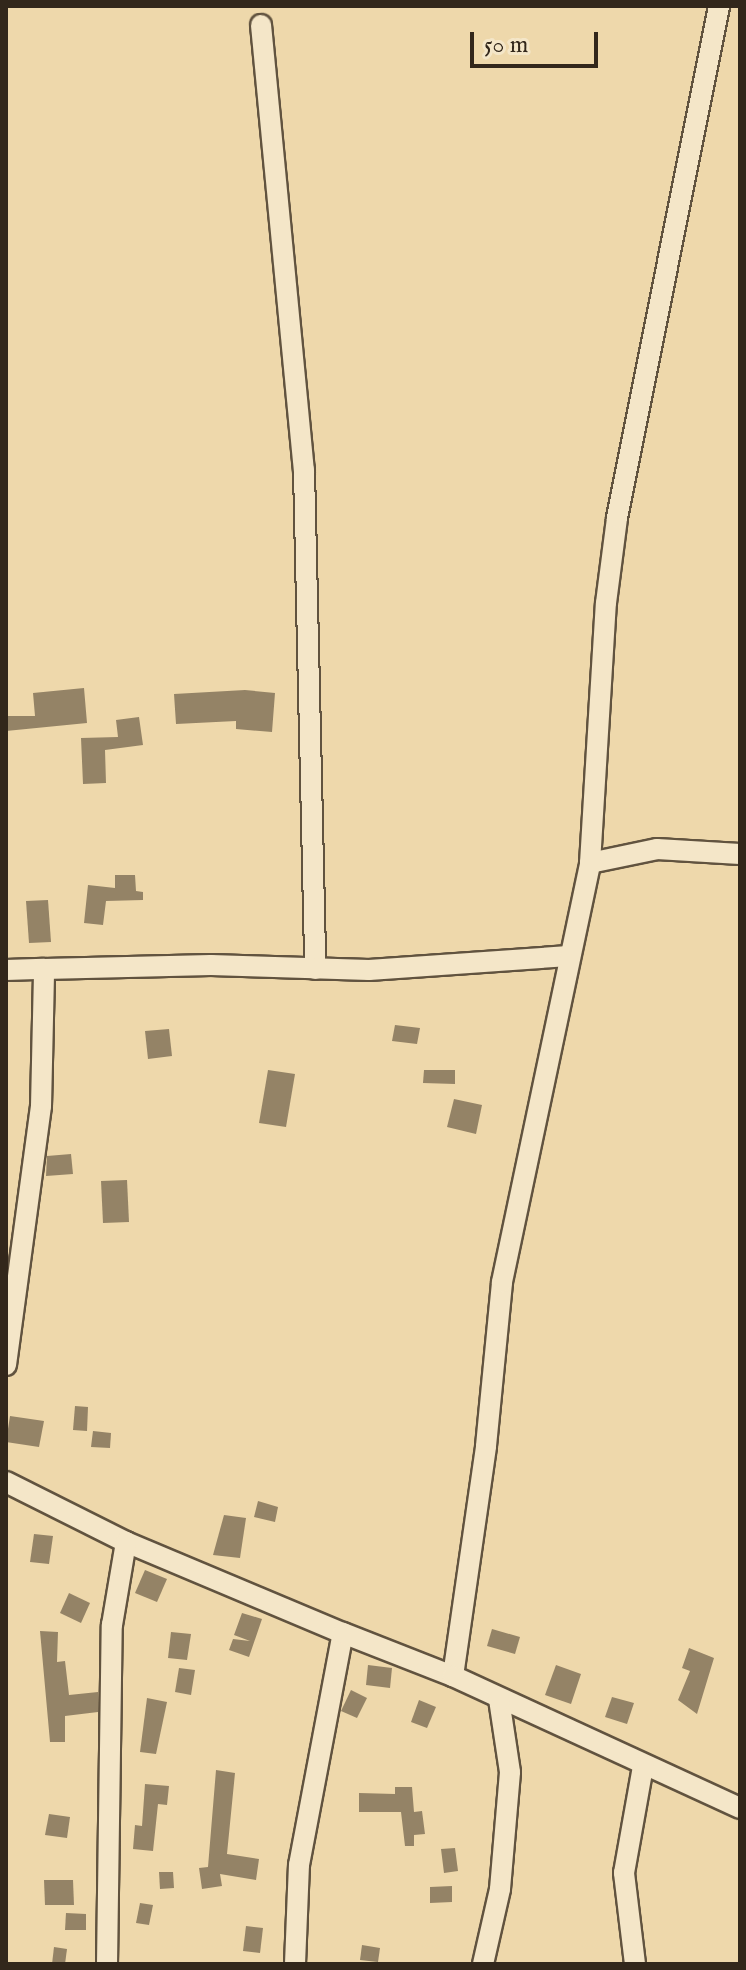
<!DOCTYPE html>
<html>
<head>
<meta charset="utf-8">
<style>
	body { margin:0 }
	#map { position:relative; width:746px; height:1970px; overflow:hidden; background:#eed8ab; font-family:"IM FELL English",serif }
	div>[style] { position:absolute }
	[style*='--x'] { left:calc(var(--x)*1px); top:calc(var(--y)*1px); width:calc(var(--w)*1px); rotate:calc(var(--a)*1deg) }
	.building>* { inset:0; background:#948366 }
	.roads { filter:drop-shadow(2px 0 #61533f) drop-shadow(-2px 0 #61533f) drop-shadow(0 2px #61533f) drop-shadow(0 -2px #61533f) }
	.minor>* { height:20px; margin:-10px; padding:0 10px; transform-origin:10px; border-radius:10px; background:#f4e6c8 }
	span { translate:-50% -50%; white-space:nowrap; text-align:center; line-height:1.15; -webkit-text-stroke:7px #f4e6c8; paint-order:stroke }
	.frame { position:absolute; inset:0; border:8px solid #32271b; pointer-events:none }
	.scale { position:absolute; left:470px; top:32px; width:128px; height:36px; box-sizing:border-box; border:4px solid #32271b; border-top:0; padding-left:10px; font-size:24px; line-height:28px; white-space:nowrap; color:#32271b; -webkit-text-stroke:6px #f4e6c8; paint-order:stroke }
</style>
</head>
<body>
<div id="map">
	<div class="building">
		<div style="clip-path:polygon(84px 688px,87px 723px,6px 731px,6px 716px,35px 716px,33px 693px)"></div>
		<div style="clip-path:polygon(245px 690px,275px 693px,272px 732px,236px 729px,236px 721px,176px 724px,174px 694px)"></div>
		<div style="clip-path:polygon(139px 717px,143px 745px,105px 750px,106px 783px,83px 784px,81px 738px,118px 737px,116px 720px)"></div>
		<div style="clip-path:polygon(115px 875px,135px 875px,136px 891px,143px 892px,143px 900px,106px 901px,103px 925px,84px 923px,88px 885px,115px 888px)"></div>
		<div style="clip-path:polygon(48px 900px,51px 942px,29px 943px,26px 901px)"></div>
		<div style="clip-path:polygon(395px 1025px,420px 1028px,417px 1044px,392px 1041px)"></div>
		<div style="clip-path:polygon(169px 1029px,172px 1056px,148px 1059px,145px 1031px)"></div>
		<div style="clip-path:polygon(268px 1070px,295px 1074px,286px 1127px,259px 1123px)"></div>
		<div style="clip-path:polygon(424px 1070px,455px 1070px,455px 1084px,423px 1083px)"></div>
		<div style="clip-path:polygon(454px 1099px,482px 1105px,476px 1134px,447px 1127px)"></div>
		<div style="clip-path:polygon(71px 1154px,73px 1174px,46px 1176px,47px 1156px)"></div>
		<div style="clip-path:polygon(127px 1180px,129px 1222px,103px 1223px,101px 1181px)"></div>
		<div style="clip-path:polygon(75px 1406px,88px 1407px,87px 1431px,73px 1430px)"></div>
		<div style="clip-path:polygon(10px 1416px,44px 1421px,39px 1447px,6px 1442px)"></div>
		<div style="clip-path:polygon(93px 1431px,111px 1433px,110px 1448px,91px 1447px)"></div>
		<div style="clip-path:polygon(258px 1501px,278px 1507px,275px 1522px,254px 1517px)"></div>
		<div style="clip-path:polygon(224px 1515px,246px 1518px,240px 1558px,213px 1555px)"></div>
		<div style="clip-path:polygon(34px 1534px,53px 1536px,49px 1564px,30px 1562px)"></div>
		<div style="clip-path:polygon(145px 1570px,167px 1579px,157px 1602px,135px 1593px)"></div>
		<div style="clip-path:polygon(69px 1593px,90px 1603px,81px 1623px,60px 1613px)"></div>
		<div style="clip-path:polygon(242px 1613px,262px 1619px,249px 1657px,229px 1650px,233px 1639px,250px 1641px,234px 1635px)"></div>
		<div style="clip-path:polygon(492px 1629px,520px 1637px,515px 1654px,487px 1646px)"></div>
		<div style="clip-path:polygon(40px 1631px,58px 1632px,57px 1662px,65px 1661px,69px 1695px,98px 1692px,98px 1712px,65px 1716px,65px 1742px,50px 1742px)"></div>
		<div style="clip-path:polygon(171px 1632px,191px 1634px,187px 1660px,168px 1658px)"></div>
		<div style="clip-path:polygon(689px 1648px,714px 1658px,697px 1714px,678px 1700px,690px 1671px,682px 1668px)"></div>
		<div style="clip-path:polygon(368px 1665px,392px 1668px,390px 1688px,366px 1685px)"></div>
		<div style="clip-path:polygon(556px 1665px,581px 1674px,571px 1704px,545px 1695px)"></div>
		<div style="clip-path:polygon(179px 1668px,195px 1670px,191px 1695px,175px 1692px)"></div>
		<div style="clip-path:polygon(351px 1690px,367px 1698px,357px 1718px,341px 1711px)"></div>
		<div style="clip-path:polygon(612px 1697px,634px 1703px,627px 1724px,605px 1717px)"></div>
		<div style="clip-path:polygon(147px 1698px,167px 1702px,156px 1754px,140px 1752px)"></div>
		<div style="clip-path:polygon(419px 1700px,436px 1707px,427px 1728px,411px 1722px)"></div>
		<div style="clip-path:polygon(216px 1770px,235px 1773px,227px 1854px,259px 1859px,256px 1880px,220px 1874px,222px 1886px,202px 1889px,199px 1868px,208px 1867px)"></div>
		<div style="clip-path:polygon(145px 1784px,169px 1786px,167px 1805px,158px 1804px,153px 1851px,133px 1849px,135px 1825px,142px 1826px)"></div>
		<div style="clip-path:polygon(395px 1787px,412px 1787px,414px 1812px,422px 1811px,425px 1834px,414px 1835px,414px 1846px,405px 1846px,401px 1812px,359px 1812px,359px 1793px,395px 1794px)"></div>
		<div style="clip-path:polygon(49px 1814px,70px 1817px,67px 1838px,45px 1835px)"></div>
		<div style="clip-path:polygon(455px 1848px,458px 1871px,444px 1873px,441px 1849px)"></div>
		<div style="clip-path:polygon(159px 1872px,173px 1872px,174px 1888px,160px 1889px)"></div>
		<div style="clip-path:polygon(44px 1880px,73px 1880px,74px 1905px,45px 1905px)"></div>
		<div style="clip-path:polygon(452px 1886px,452px 1902px,430px 1903px,430px 1887px)"></div>
		<div style="clip-path:polygon(140px 1903px,153px 1905px,149px 1925px,136px 1923px)"></div>
		<div style="clip-path:polygon(66px 1913px,86px 1914px,86px 1930px,65px 1930px)"></div>
		<div style="clip-path:polygon(246px 1926px,263px 1928px,260px 1953px,243px 1951px)"></div>
		<div style="clip-path:polygon(362px 1945px,380px 1948px,378px 1962px,360px 1960px)"></div>
		<div style="clip-path:polygon(54px 1947px,67px 1949px,65px 1964px,52px 1964px)"></div>
	</div>
	<div class="roads">
		<div class="minor">
			<div style="--x:261;--y:25;--w:447;--a:84.5"></div>
			<div style="--x:304;--y:470;--w:499;--a:88.7"></div>
			<div style="--x:590;--y:863;--w:68;--a:-11.8"></div>
			<div style="--x:657;--y:849;--w:83;--a:3.4"></div>
			<div style="--x:6;--y:970;--w:38;--a:-2"></div>
			<div style="--x:6;--y:1365;--w:261;--a:-82.3"></div>
			<div style="--x:41;--y:1106;--w:137;--a:-88.7"></div>
			<div style="--x:44;--y:969;--w:167;--a:-1.4"></div>
			<div style="--x:211;--y:965;--w:158;--a:1.8"></div>
			<div style="--x:369;--y:970;--w:200;--a:-4"></div>
			<div style="--x:6;--y:1482;--w:134;--a:26.6"></div>
			<div style="--x:126;--y:1542;--w:235;--a:22.8"></div>
			<div style="--x:453;--y:1676;--w:232;--a:-81.8"></div>
			<div style="--x:486;--y:1446;--w:165;--a:-84.4"></div>
			<div style="--x:502;--y:1282;--w:428;--a:-78.1"></div>
			<div style="--x:590;--y:863;--w:260;--a:-86.5"></div>
			<div style="--x:606;--y:603;--w:86;--a:-82.6"></div>
			<div style="--x:617;--y:518;--w:522;--a:-78.73"></div>
			<div style="--x:107;--y:1964;--w:339;--a:-89.2"></div>
			<div style="--x:112;--y:1625;--w:84;--a:-80.4"></div>
			<div style="--x:295;--y:1964;--w:99;--a:-87.7"></div>
			<div style="--x:299;--y:1865;--w:236;--a:-79.3"></div>
			<div style="--x:343;--y:1633;--w:118;--a:21.4"></div>
			<div style="--x:453;--y:1676;--w:316;--a:24.7"></div>
			<div style="--x:483;--y:1964;--w:77;--a:-77.2"></div>
			<div style="--x:500;--y:1889;--w:117;--a:-85.1"></div>
			<div style="--x:510;--y:1772;--w:74;--a:-98.6"></div>
			<div style="--x:635;--y:1964;--w:92;--a:-96.9"></div>
			<div style="--x:624;--y:1873;--w:109;--a:-79.9"></div>
		</div>
	</div>
	<div class="frame"></div>
	<div class="scale">50 m</div>
</div>
</body>
</html>
